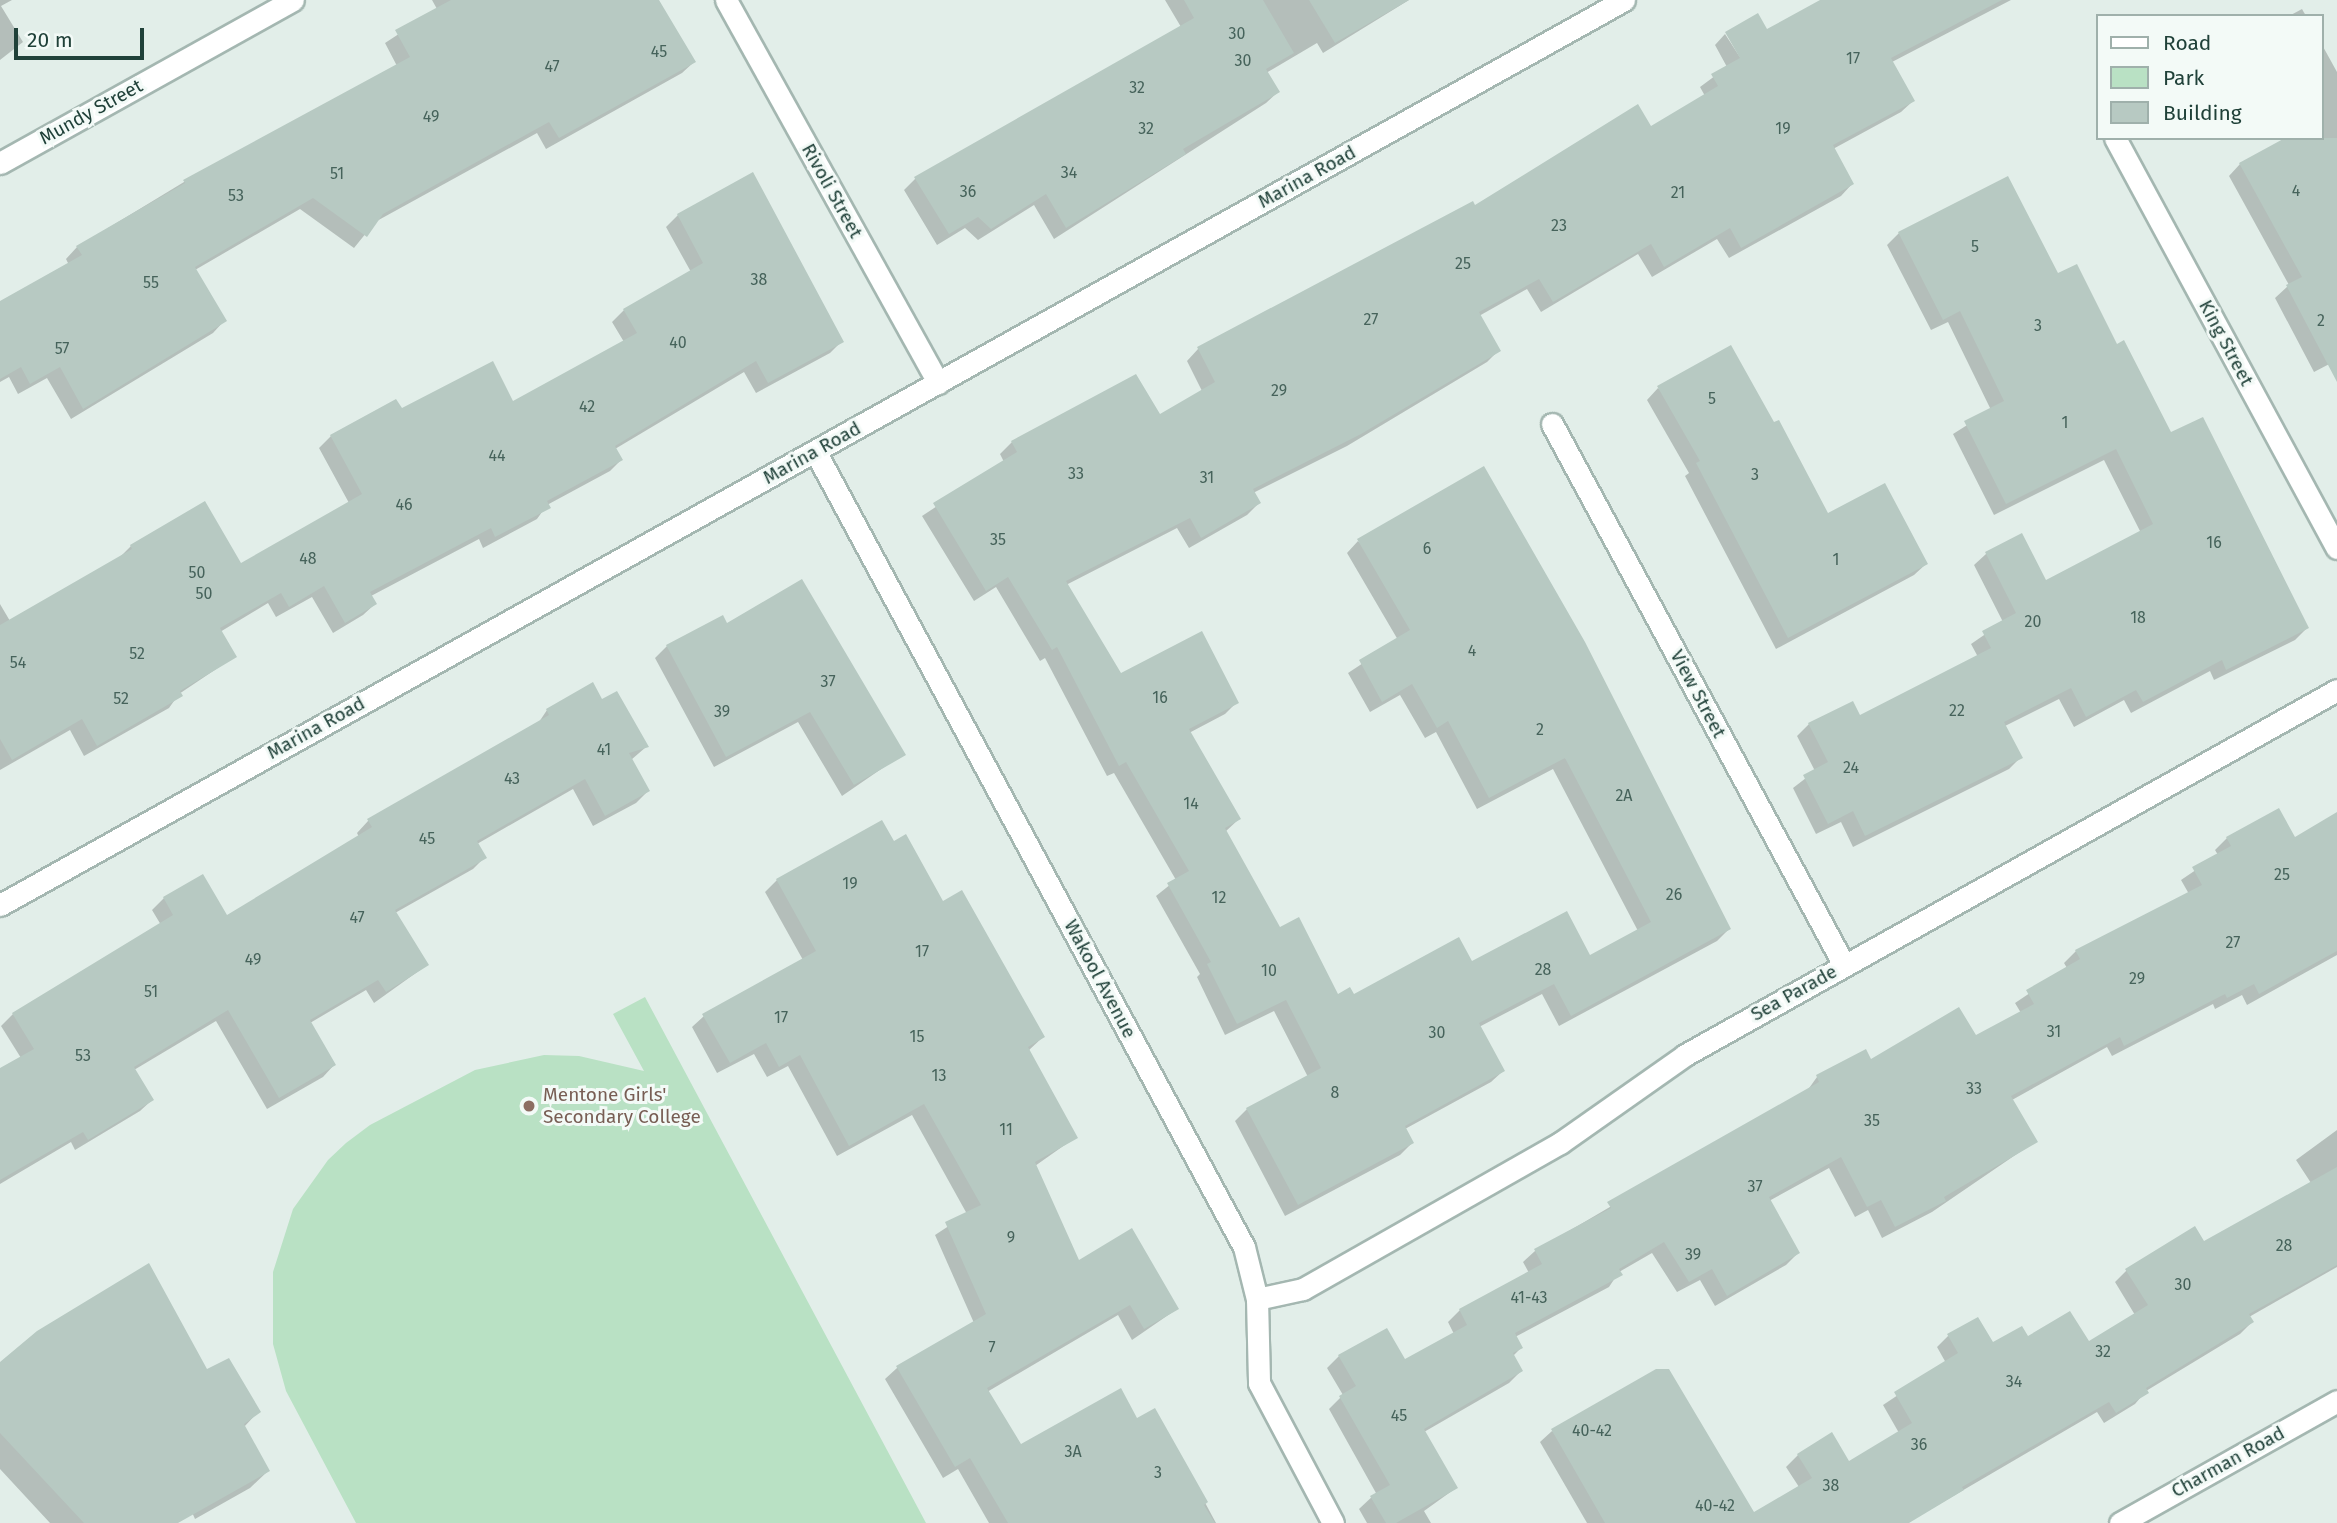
<!DOCTYPE html>
<html>
<head>
<meta charset="utf-8">
<style>
	body { margin:0 }
	#map { position:relative; width:2337px; height:1523px; overflow:hidden; background:#e2eee9; font-family:"Fira Sans",sans-serif }
	div>[style] { position:absolute }
	[style*='--x'] { left:calc(var(--x)*1px); top:calc(var(--y)*1px); width:calc(var(--w)*1px); rotate:calc(var(--a)*1deg) }
	.green>* { inset:0; background:#b9e1c4 }
	.shadow>* { inset:0; background:#0003 }
	.building>* { inset:0; background:#b7c9c2 }
	.roads { filter:drop-shadow(2px 0 #a4b7b1) drop-shadow(-2px 0 #a4b7b1) drop-shadow(0 2px #a4b7b1) drop-shadow(0 -2px #a4b7b1) }
	.street>* { height:21px; margin:-10.5px; padding:0 10.5px; transform-origin:10.5px; border-radius:10.5px; background:#fff }
	.secondary>* { height:21px; margin:-10.5px; padding:0 10.5px; transform-origin:10.5px; border-radius:10.5px; background:#fff }
	.dots>* { width:19px; height:19px; translate:-50% -50%; box-sizing:border-box; border:4px solid #f3faf7; border-radius:50% }
	span { translate:-50% -50%; white-space:nowrap; text-align:center; line-height:1.15; -webkit-text-stroke:6px #f3faf7; paint-order:stroke }
	.number-label { font-size:16px; color:#46635b }
	.number-label span { -webkit-text-stroke-width:0 }
	.street-label { font-size:19px; color:#204139 }
	.education-label { font-size:19px; color:#785e54 }
	.left { translate:0 -50%; text-align:left }
	.legend { position:absolute; left:2096px; top:14px; width:228px; height:126px; box-sizing:border-box; background:#f3faf7; border:2px solid #9fb0ab; margin:0; padding:9px 12px; list-style:none; font-size:21px; color:#204139 }
	.legend li { display:flex; align-items:center; gap:14px; height:35px }
	.legend b { width:35px; border:2px solid #9fb0ab }
	.scale { position:absolute; left:14px; top:28px; width:130px; height:32px; box-sizing:border-box; border:4px solid #204139; border-top:0; padding-left:9px; font-size:21px; line-height:24px; white-space:nowrap; color:#204139; -webkit-text-stroke:5px #f3faf7; paint-order:stroke }
</style>
</head>
<body>
<div id="map">
	<div class="green">
		<div style="clip-path:polygon(645px 997px,926px 1523px,356px 1523px,286px 1391px,273px 1344px,273px 1272px,293px 1209px,328px 1160px,346px 1143px,370px 1125px,475px 1070px,544px 1055px,579px 1056px,644px 1071px,613px 1014px)"></div>
	</div>
	<div class="shadow">
		<div style="clip-path:polygon(0 0,12px 0,1px 6px,23px 42px,0 60px)"></div>
		<div style="clip-path:polygon(432px 0,657px 0,694px 62px,682px 73px,546px 149px,537px 133px,375px 222px,354px 248px,300px 209px,195px 270px,224px 321px,213px 333px,71px 419px,47px 378px,18px 394px,9px 377px,0 382px,0 303px,69px 265px,66px 259px,77px 247px,184px 182px,397px 66px,385px 43px,437px 9px)"></div>
		<div style="clip-path:polygon(1165px 0,1409px 0,1323px 53px,1317px 43px,1266px 73px,1278px 92px,1266px 103px,1054px 239px,1034px 205px,978px 240px,965px 228px,937px 245px,904px 190px,915px 179px,1181px 27px)"></div>
		<div style="clip-path:polygon(1824px 0,2011px 0,1892px 62px,1913px 101px,1901px 112px,1833px 149px,1852px 184px,1841px 196px,1729px 258px,1717px 239px,1652px 277px,1638px 254px,1541px 312px,1527px 289px,1479px 316px,1499px 350px,1487px 362px,1347px 446px,1253px 493px,1259px 503px,1247px 515px,1189px 548px,1177px 528px,1066px 585px,1121px 676px,1237px 702px,1225px 714px,1189px 733px,1239px 819px,1225px 832px,1279px 929px,1337px 996px,1353px 996px,1471px 964px,1589px 957px,1638px 931px,1553px 769px,1477px 809px,1436px 732px,1425px 738px,1400px 695px,1370px 712px,1348px 673px,1398px 640px,1347px 553px,1358px 541px,1729px 929px,1717px 941px,1559px 1026px,1542px 994px,1479px 1027px,1503px 1071px,1491px 1082px,1405px 1129px,1412px 1143px,1400px 1155px,1285px 1216px,1235px 1121px,1247px 1109px,1308px 1077px,1274px 1011px,1225px 1035px,1197px 977px,1200px 974px,1156px 896px,1176px 880px,1114px 773px,1107px 776px,1045px 658px,1040px 661px,996px 587px,974px 601px,922px 516px,1004px 462px,1000px 454px,1012px 442px,1159px 417px,1202px 391px,1187px 361px,1198px 349px,1475px 207px,1650px 129px,1705px 96px,1700px 87px,1727px 67px,1715px 45px,1725px 34px,1745px 65px,1726px 33px,1767px 32px)"></div>
		<div style="clip-path:polygon(2302px 9px,2306px 16px,2289px 16px)"></div>
		<div style="clip-path:polygon(2321px 43px,2337px 72px,2337px 360px,2314px 372px,2275px 298px,2289px 285px,2229px 176px,2240px 164px,2321px 138px)"></div>
		<div style="clip-path:polygon(678px 215px,842px 341px,830px 353px,756px 393px,744px 372px,615px 449px,621px 460px,610px 471px,547px 505px,537px 519px,483px 548px,479px 539px,371px 596px,375px 604px,363px 615px,333px 633px,312px 597px,276px 617px,268px 603px,220px 632px,234px 657px,179px 694px,169px 708px,84px 756px,70px 730px,0 770px,0 604px,10px 621px,119px 558px,131px 546px,241px 565px,349px 503px,319px 448px,331px 436px,401px 411px,512px 403px,624px 342px,612px 322px,624px 310px,691px 272px,666px 227px)"></div>
		<div style="clip-path:polygon(1899px 233px,2057px 276px,2116px 346px,2170px 435px,2307px 628px,2295px 640px,2214px 680px,2210px 671px,2131px 713px,2124px 700px,2074px 727px,2059px 699px,2005px 726px,2021px 757px,2009px 769px,1853px 847px,1841px 822px,1816px 834px,1793px 788px,1815px 771px,1797px 736px,1809px 724px,1859px 718px,1978px 657px,1971px 644px,2003px 622px,1974px 565px,1986px 554px,2021px 536px,2045px 583px,2141px 533px,2104px 460px,1994px 515px,1953px 434px,1991px 410px,1948px 322px,1931px 330px,1887px 245px)"></div>
		<div style="clip-path:polygon(1658px 388px,1827px 515px,1926px 564px,1914px 575px,1776px 649px,1685px 476px,1689px 473px,1647px 400px)"></div>
		<div style="clip-path:polygon(726px 625px,903px 754px,842px 796px,798px 722px,714px 767px,655px 658px,667px 646px)"></div>
		<div style="clip-path:polygon(601px 702px,646px 747px,631px 760px,648px 791px,636px 803px,593px 826px,573px 789px,477px 844px,485px 857px,473px 869px,395px 913px,427px 965px,374px 1003px,366px 990px,310px 1023px,334px 1065px,323px 1077px,267px 1109px,216px 1021px,134px 1070px,152px 1100px,140px 1111px,75px 1150px,71px 1142px,0 1184px,0 1070px,21px 1058px,1px 1026px,13px 1014px,161px 925px,152px 910px,164px 898px,226px 917px,359px 837px,357px 833px,368px 821px,537px 725px,547px 710px)"></div>
		<div style="clip-path:polygon(2337px 814px,2337px 955px,2247px 1005px,2242px 995px,2215px 1009px,2213px 1004px,2112px 1056px,2107px 1047px,2012px 1100px,2036px 1141px,1932px 1212px,1882px 1238px,1868px 1210px,1855px 1217px,1829px 1168px,1769px 1201px,1798px 1253px,1786px 1265px,1715px 1306px,1700px 1280px,1677px 1292px,1652px 1253px,1619px 1272px,1609px 1287px,1515px 1337px,1521px 1348px,1513px 1356px,1521px 1371px,1509px 1383px,1424px 1432px,1456px 1488px,1424px 1511px,1431px 1523px,1367px 1523px,1359px 1509px,1376px 1493px,1329px 1409px,1343px 1395px,1327px 1368px,1339px 1356px,1404px 1361px,1454px 1334px,1448px 1322px,1460px 1310px,1529px 1273px,1523px 1262px,1535px 1251px,1807px 1091px,1817px 1077px,1975px 1038px,2021px 1013px,2015px 1003px,2067px 968px,2064px 963px,2076px 951px,2189px 894px,2181px 880px,2218px 855px,2215px 850px,2227px 838px,2294px 839px)"></div>
		<div style="clip-path:polygon(893px 843px,1043px 1037px,1028px 1051px,1076px 1137px,1035px 1166px,1078px 1262px,1177px 1309px,1132px 1340px,1118px 1315px,987px 1392px,1020px 1446px,1137px 1421px,1155px 1410px,1216px 1523px,989px 1523px,958px 1469px,943px 1478px,885px 1379px,897px 1368px,974px 1323px,935px 1235px,967px 1214px,912px 1115px,837px 1156px,788px 1066px,767px 1077px,754px 1054px,717px 1073px,692px 1027px,704px 1016px,803px 960px,765px 892px,777px 880px)"></div>
		<div style="clip-path:polygon(2337px 1130px,2337px 1267px,2249px 1317px,2252px 1322px,2240px 1334px,2146px 1391px,2135px 1404px,2104px 1423px,2097px 1412px,1907px 1523px,1587px 1523px,1540px 1442px,1552px 1431px,1753px 1514px,1799px 1487px,1786px 1467px,1798px 1455px,1849px 1464px,1899px 1433px,1883px 1405px,1946px 1363px,1937px 1347px,1948px 1336px,1992px 1344px,2027px 1339px,2088px 1344px,2135px 1315px,2115px 1282px,2127px 1270px,2204px 1244px,2311px 1183px,2296px 1160px)"></div>
		<div style="clip-path:polygon(0 1364px,207px 1371px,259px 1411px,244px 1427px,268px 1471px,250px 1488px,195px 1519px,191px 1510px,176px 1523px,50px 1523px,0 1469px)"></div>
	</div>
	<div class="building">
		<div style="clip-path:polygon(451px 0,659px 0,696px 62px,559px 138px,549px 122px,383px 214px,367px 237px,313px 198px,195px 267px,227px 321px,83px 409px,60px 367px,30px 384px,21px 367px,0 379px,0 301px,82px 255px,76px 246px,185px 183px,183px 180px,410px 57px,395px 30px)"></div>
		<div style="clip-path:polygon(1184px 0,1263px 0,1294px 53px,1266px 69px,1280px 92px,1183px 149px,1186px 154px,1066px 228px,1046px 194px,991px 229px,978px 217px,949px 234px,914px 177px,1194px 18px)"></div>
		<div style="clip-path:polygon(1309px 0,1409px 0,1335px 43px)"></div>
		<div style="clip-path:polygon(1820px 0,2002px 0,1891px 58px,1915px 101px,1833px 145px,1854px 184px,1741px 248px,1730px 228px,1664px 267px,1651px 244px,1553px 302px,1539px 279px,1479px 312px,1501px 351px,1361px 434px,1253px 489px,1261px 503px,1201px 538px,1190px 518px,1066px 581px,1121px 673px,1202px 631px,1239px 703px,1189px 729px,1241px 819px,1225px 828px,1280px 927px,1299px 917px,1338px 994px,1350px 987px,1354px 994px,1459px 937px,1472px 961px,1567px 911px,1590px 955px,1651px 922px,1565px 758px,1489px 798px,1448px 721px,1437px 728px,1412px 684px,1382px 702px,1359px 660px,1410px 630px,1357px 539px,1484px 466px,1585px 642px,1731px 929px,1571px 1016px,1554px 984px,1479px 1023px,1505px 1071px,1405px 1126px,1414px 1143px,1298px 1205px,1246px 1108px,1321px 1068px,1286px 1000px,1237px 1024px,1207px 964px,1211px 962px,1167px 883px,1189px 871px,1126px 762px,1119px 766px,1057px 647px,1052px 650px,1008px 577px,986px 591px,933px 503px,1017px 452px,1011px 441px,1136px 374px,1160px 414px,1215px 382px,1197px 347px,1473px 201px,1475px 205px,1638px 104px,1651px 126px,1718px 86px,1711px 74px,1740px 58px,1725px 32px,1758px 13px,1767px 29px)"></div>
		<div style="clip-path:polygon(2285px 138px,2337px 138px,2337px 382px,2286px 285px,2302px 277px,2239px 163px)"></div>
		<div style="clip-path:polygon(753px 172px,844px 342px,768px 383px,756px 361px,615px 446px,623px 460px,547px 501px,551px 508px,495px 537px,491px 528px,370px 592px,377px 604px,345px 623px,324px 586px,289px 607px,281px 593px,220px 628px,237px 657px,180px 691px,183px 696px,97px 746px,82px 719px,12px 760px,0 739px,0 625px,132px 549px,130px 545px,205px 501px,241px 563px,362px 494px,330px 435px,396px 399px,402px 408px,493px 361px,513px 401px,637px 333px,623px 309px,703px 263px,677px 214px)"></div>
		<div style="clip-path:polygon(2008px 176px,2058px 273px,2077px 264px,2117px 344px,2124px 340px,2171px 432px,2203px 417px,2309px 628px,2226px 670px,2222px 660px,2143px 702px,2136px 690px,2086px 717px,2071px 688px,2004px 722px,2023px 758px,1865px 836px,1853px 811px,1828px 824px,1803px 775px,1828px 762px,1808px 723px,1853px 701px,1860px 715px,1991px 648px,1982px 631px,2016px 613px,1985px 552px,2022px 533px,2046px 580px,2153px 524px,2116px 449px,2006px 504px,1964px 421px,2004px 401px,1960px 311px,1943px 320px,1898px 232px)"></div>
		<div style="clip-path:polygon(1731px 345px,1774px 422px,1779px 420px,1828px 513px,1885px 483px,1928px 564px,1788px 638px,1696px 463px,1700px 461px,1657px 386px)"></div>
		<div style="clip-path:polygon(802px 579px,906px 755px,854px 785px,810px 712px,726px 757px,666px 645px,723px 615px,727px 623px)"></div>
		<div style="clip-path:polygon(593px 682px,602px 699px,617px 691px,649px 747px,629px 753px,650px 791px,605px 816px,585px 779px,477px 841px,487px 858px,395px 910px,429px 965px,386px 992px,378px 980px,310px 1020px,336px 1065px,279px 1098px,228px 1010px,134px 1067px,154px 1100px,88px 1140px,83px 1132px,0 1180px,0 1068px,34px 1049px,12px 1013px,173px 915px,163px 897px,203px 874px,227px 915px,372px 827px,367px 819px,549px 715px,546px 709px)"></div>
		<div style="clip-path:polygon(2279px 808px,2295px 837px,2337px 812px,2337px 951px,2259px 994px,2254px 984px,2227px 998px,2225px 994px,2124px 1046px,2120px 1037px,2011px 1096px,2038px 1142px,1944px 1197px,1946px 1201px,1895px 1227px,1881px 1200px,1867px 1207px,1841px 1157px,1769px 1197px,1800px 1253px,1727px 1296px,1712px 1269px,1689px 1282px,1664px 1242px,1619px 1269px,1623px 1275px,1515px 1333px,1523px 1348px,1513px 1353px,1523px 1371px,1424px 1429px,1458px 1488px,1396px 1523px,1386px 1523px,1370px 1496px,1390px 1485px,1339px 1396px,1356px 1386px,1338px 1355px,1387px 1328px,1405px 1359px,1467px 1325px,1459px 1309px,1542px 1264px,1534px 1249px,1611px 1208px,1607px 1202px,1819px 1082px,1816px 1075px,1866px 1049px,1871px 1059px,1959px 1007px,1976px 1035px,2034px 1004px,2026px 990px,2080px 959px,2075px 950px,2202px 885px,2192px 867px,2231px 846px,2226px 837px)"></div>
		<div style="clip-path:polygon(882px 820px,894px 841px,906px 834px,943px 901px,962px 890px,1045px 1037px,1028px 1047px,1078px 1138px,1035px 1162px,1079px 1260px,1132px 1228px,1179px 1309px,1144px 1329px,1130px 1305px,987px 1388px,1021px 1444px,1121px 1388px,1137px 1418px,1155px 1408px,1208px 1502px,1204px 1505px,1215px 1523px,1008px 1523px,970px 1458px,955px 1467px,896px 1366px,986px 1314px,945px 1222px,981px 1205px,924px 1104px,849px 1146px,800px 1055px,779px 1067px,766px 1043px,730px 1063px,702px 1014px,816px 951px,776px 879px)"></div>
		<div style="clip-path:polygon(2337px 1167px,2337px 1265px,2249px 1314px,2254px 1322px,2146px 1388px,2149px 1393px,2116px 1413px,2109px 1402px,1962px 1487px,1964px 1490px,1909px 1523px,1605px 1523px,1551px 1429px,1656px 1369px,1669px 1369px,1754px 1512px,1812px 1478px,1797px 1454px,1832px 1432px,1849px 1461px,1912px 1423px,1894px 1392px,1958px 1353px,1947px 1334px,1978px 1317px,1993px 1342px,2022px 1326px,2028px 1336px,2070px 1311px,2089px 1341px,2148px 1305px,2125px 1269px,2195px 1226px,2204px 1241px)"></div>
		<div style="clip-path:polygon(149px 1263px,207px 1369px,229px 1358px,261px 1412px,244px 1424px,270px 1471px,178px 1523px,84px 1523px,0 1433px,0 1362px,37px 1331px)"></div>
	</div>
	<div class="roads">
		<div class="street">
			<div style="--x:726;--y:0;--w:438;--a:61"></div>
			<div style="--x:2115;--y:138;--w:466;--a:61.6"></div>
			<div style="--x:0;--y:163;--w:335;--a:-29.1"></div>
			<div style="--x:1552;--y:424;--w:615;--a:61.64"></div>
			<div style="--x:815;--y:451;--w:904;--a:61.68"></div>
			<div style="--x:1244;--y:1247;--w:54;--a:76"></div>
			<div style="--x:1257;--y:1299;--w:84;--a:88.6"></div>
			<div style="--x:1259;--y:1383;--w:158;--a:62.1"></div>
			<div style="--x:0;--y:905;--w:1859;--a:-29.13"></div>
			<div style="--x:1257;--y:1299;--w:47;--a:-12.3"></div>
			<div style="--x:1303;--y:1289;--w:296;--a:-29.6"></div>
			<div style="--x:1560;--y:1143;--w:153;--a:-35.1"></div>
			<div style="--x:1685;--y:1055;--w:747;--a:-29.24"></div>
		</div>
		<div class="secondary">
			<div style="--x:2120;--y:1523;--w:249;--a:-29.3"></div>
		</div>
	</div>
	<div class="dots">
		<div style="left:529px;top:1106px;background:#8d6e63"></div>
	</div>
	<div class="number-label">
		<span style="left:1237px;top:34px">30</span>
		<span style="left:659px;top:52px">45</span>
		<span style="left:1853px;top:59px">17</span>
		<span style="left:1243px;top:61px">30</span>
		<span style="left:552px;top:67px">47</span>
		<span style="left:1137px;top:88px">32</span>
		<span style="left:431px;top:117px">49</span>
		<span style="left:1146px;top:129px">32</span>
		<span style="left:1783px;top:129px">19</span>
		<span style="left:1069px;top:173px">34</span>
		<span style="left:337px;top:174px">51</span>
		<span style="left:2296px;top:191px">4</span>
		<span style="left:968px;top:192px">36</span>
		<span style="left:1678px;top:193px">21</span>
		<span style="left:236px;top:196px">53</span>
		<span style="left:1559px;top:226px">23</span>
		<span style="left:1975px;top:247px">5</span>
		<span style="left:1463px;top:264px">25</span>
		<span style="left:759px;top:280px">38</span>
		<span style="left:151px;top:283px">55</span>
		<span style="left:1371px;top:320px">27</span>
		<span style="left:2321px;top:321px">2</span>
		<span style="left:2038px;top:326px">3</span>
		<span style="left:678px;top:343px">40</span>
		<span style="left:62px;top:349px">57</span>
		<span style="left:1279px;top:391px">29</span>
		<span style="left:1712px;top:399px">5</span>
		<span style="left:587px;top:407px">42</span>
		<span style="left:2065px;top:423px">1</span>
		<span style="left:497px;top:456px">44</span>
		<span style="left:1076px;top:474px">33</span>
		<span style="left:1755px;top:475px">3</span>
		<span style="left:1207px;top:478px">31</span>
		<span style="left:404px;top:505px">46</span>
		<span style="left:998px;top:540px">35</span>
		<span style="left:2214px;top:543px">16</span>
		<span style="left:1427px;top:549px">6</span>
		<span style="left:308px;top:559px">48</span>
		<span style="left:1836px;top:560px">1</span>
		<span style="left:197px;top:573px">50</span>
		<span style="left:204px;top:594px">50</span>
		<span style="left:2138px;top:618px">18</span>
		<span style="left:2033px;top:622px">20</span>
		<span style="left:1472px;top:651px">4</span>
		<span style="left:137px;top:654px">52</span>
		<span style="left:18px;top:663px">54</span>
		<span style="left:828px;top:682px">37</span>
		<span style="left:1160px;top:698px">16</span>
		<span style="left:121px;top:699px">52</span>
		<span style="left:1957px;top:711px">22</span>
		<span style="left:722px;top:712px">39</span>
		<span style="left:1540px;top:730px">2</span>
		<span style="left:604px;top:750px">41</span>
		<span style="left:1851px;top:768px">24</span>
		<span style="left:512px;top:779px">43</span>
		<span style="left:1624px;top:796px">2A</span>
		<span style="left:1191px;top:804px">14</span>
		<span style="left:427px;top:839px">45</span>
		<span style="left:2282px;top:875px">25</span>
		<span style="left:850px;top:884px">19</span>
		<span style="left:1674px;top:895px">26</span>
		<span style="left:1219px;top:898px">12</span>
		<span style="left:357px;top:918px">47</span>
		<span style="left:2233px;top:943px">27</span>
		<span style="left:922px;top:952px">17</span>
		<span style="left:253px;top:960px">49</span>
		<span style="left:1543px;top:970px">28</span>
		<span style="left:1269px;top:971px">10</span>
		<span style="left:2137px;top:979px">29</span>
		<span style="left:151px;top:992px">51</span>
		<span style="left:781px;top:1018px">17</span>
		<span style="left:2054px;top:1032px">31</span>
		<span style="left:1437px;top:1033px">30</span>
		<span style="left:917px;top:1037px">15</span>
		<span style="left:83px;top:1056px">53</span>
		<span style="left:939px;top:1076px">13</span>
		<span style="left:1974px;top:1089px">33</span>
		<span style="left:1335px;top:1093px">8</span>
		<span style="left:1872px;top:1121px">35</span>
		<span style="left:1006px;top:1130px">11</span>
		<span style="left:1755px;top:1187px">37</span>
		<span style="left:1011px;top:1238px">9</span>
		<span style="left:2284px;top:1246px">28</span>
		<span style="left:1693px;top:1255px">39</span>
		<span style="left:2183px;top:1285px">30</span>
		<span style="left:1529px;top:1298px">41-43</span>
		<span style="left:992px;top:1348px">7</span>
		<span style="left:2103px;top:1352px">32</span>
		<span style="left:2014px;top:1382px">34</span>
		<span style="left:1399px;top:1416px">45</span>
		<span style="left:1592px;top:1431px">40-42</span>
		<span style="left:1919px;top:1445px">36</span>
		<span style="left:1073px;top:1452px">3A</span>
		<span style="left:1158px;top:1473px">3</span>
		<span style="left:1831px;top:1486px">38</span>
		<span style="left:1715px;top:1506px">40-42</span>
	</div>
	<div class="street-label">
		<span style="left:91px;top:112px;rotate:-29deg">Mundy Street</span>
		<span style="left:1307px;top:177px;rotate:-29deg">Marina Road</span>
		<span style="left:832px;top:191px;rotate:61deg">Rivoli Street</span>
		<span style="left:2226px;top:343px;rotate:62deg">King Street</span>
		<span style="left:812px;top:453px;rotate:-29deg">Marina Road</span>
		<span style="left:1698px;top:694px;rotate:62deg">View Street</span>
		<span style="left:316px;top:728px;rotate:-29deg">Marina Road</span>
		<span style="left:1100px;top:979px;rotate:62deg">Wakool Avenue</span>
		<span style="left:1794px;top:993px;rotate:-29deg">Sea Parade</span>
		<span style="left:2228px;top:1462px;rotate:-29deg">Charman Road</span>
	</div>
	<div class="education-label">
		<span class="left" style="left:543px;top:1106px">Mentone Girls'<br>Secondary College</span>
	</div>
	<ul class="legend">
	<li><b style="height:9px;background:#fff"></b>Road</li>
	<li><b style="height:19px;background:#b9e1c4"></b>Park</li>
	<li><b style="height:19px;background:#b7c9c2"></b>Building</li>
	</ul>
	<div class="scale">20 m</div>
</div>
</body>
</html>
